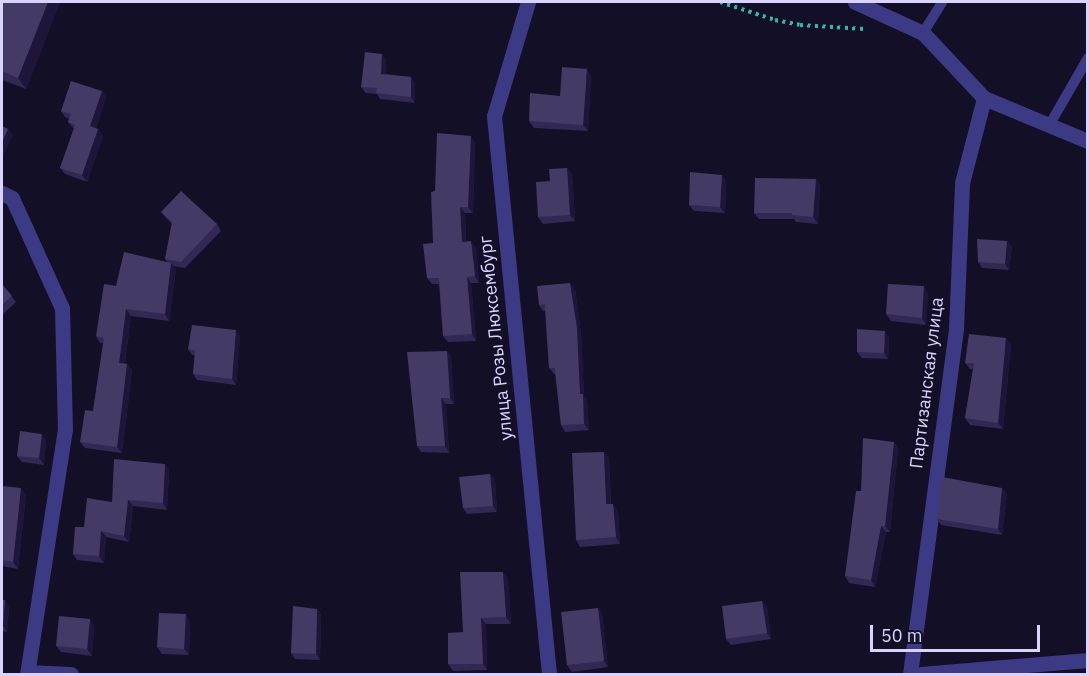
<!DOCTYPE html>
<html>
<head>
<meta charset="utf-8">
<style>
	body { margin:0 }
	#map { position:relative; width:1089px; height:676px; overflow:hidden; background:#130f26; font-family:"IBM Plex Sans",sans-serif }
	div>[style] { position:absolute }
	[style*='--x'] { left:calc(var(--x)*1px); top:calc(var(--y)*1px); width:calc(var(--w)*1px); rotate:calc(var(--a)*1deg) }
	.path>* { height:4px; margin-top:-2px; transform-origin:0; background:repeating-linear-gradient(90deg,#2fb8b0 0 3px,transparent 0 7.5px) }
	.service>* { height:10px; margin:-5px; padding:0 5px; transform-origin:5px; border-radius:5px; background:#3d3a85 }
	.minor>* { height:15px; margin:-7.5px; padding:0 7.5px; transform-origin:7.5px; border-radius:7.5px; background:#3d3a85 }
	.wall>* { inset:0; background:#312854 }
	.shaded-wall>* { inset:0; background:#1d163a }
	.building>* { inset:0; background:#433a66 }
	span { translate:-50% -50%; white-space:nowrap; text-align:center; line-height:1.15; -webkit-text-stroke:4.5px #130f26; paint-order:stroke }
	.street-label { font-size:18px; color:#d9d4ff }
	.frame { position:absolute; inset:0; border:3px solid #d9d4ff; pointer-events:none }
	.scale { position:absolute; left:870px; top:625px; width:170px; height:27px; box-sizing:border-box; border:3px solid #d9d4ff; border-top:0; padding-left:8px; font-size:18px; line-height:21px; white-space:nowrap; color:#d9d4ff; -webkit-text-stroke:4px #130f26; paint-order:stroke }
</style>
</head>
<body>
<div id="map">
	<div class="path">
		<div style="--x:720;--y:2;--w:58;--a:18.1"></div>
		<div style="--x:775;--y:20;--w:25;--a:11"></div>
		<div style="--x:800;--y:25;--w:65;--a:3.5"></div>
	</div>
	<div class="service">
		<div style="--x:923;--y:33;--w:36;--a:-58"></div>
		<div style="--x:1050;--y:124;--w:76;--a:-60.1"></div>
	</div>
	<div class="minor">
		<div style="--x:528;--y:2;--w:119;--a:106.6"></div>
		<div style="--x:494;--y:116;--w:561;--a:84.37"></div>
		<div style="--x:855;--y:2;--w:75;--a:24.5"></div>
		<div style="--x:923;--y:33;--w:89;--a:46.8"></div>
		<div style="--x:984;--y:98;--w:113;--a:22.5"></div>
		<div style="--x:2;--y:193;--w:11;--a:27"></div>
		<div style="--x:12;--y:198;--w:121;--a:65.6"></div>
		<div style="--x:62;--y:308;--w:121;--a:88.6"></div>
		<div style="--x:65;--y:429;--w:248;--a:98.8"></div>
		<div style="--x:28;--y:672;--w:43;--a:2.7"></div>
		<div style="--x:910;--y:674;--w:349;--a:-82.4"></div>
		<div style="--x:956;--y:328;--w:145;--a:-87.6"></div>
		<div style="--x:962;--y:183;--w:88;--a:-75.5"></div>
		<div style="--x:921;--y:674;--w:168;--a:-4.8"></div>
	</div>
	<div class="wall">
		<div style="clip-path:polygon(2px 2px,60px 2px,26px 89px,2px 80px)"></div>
		<div style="clip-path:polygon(386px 60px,386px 74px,411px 77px,415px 84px,415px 103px,380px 99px,377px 94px,366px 93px,361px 87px)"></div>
		<div style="clip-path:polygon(591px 76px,588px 131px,534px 128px,529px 121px)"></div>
		<div style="clip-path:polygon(102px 91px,106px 97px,96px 128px,103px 136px,87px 182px,65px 174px,60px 168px,74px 129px,68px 122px,69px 119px,65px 117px,61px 111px)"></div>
		<div style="clip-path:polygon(475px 142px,473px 213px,465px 213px,466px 242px,476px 248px,479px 283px,471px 283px,476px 341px,448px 342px,443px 336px,439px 284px,432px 284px,427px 278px,433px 243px,435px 191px)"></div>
		<div style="clip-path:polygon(567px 168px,572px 174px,575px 221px,543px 224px,538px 217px,550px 181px)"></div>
		<div style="clip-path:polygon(722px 175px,726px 181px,725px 213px,694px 211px,689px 205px)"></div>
		<div style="clip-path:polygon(816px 179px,820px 185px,818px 224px,796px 222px,794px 219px,759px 219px,754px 213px)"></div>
		<div style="clip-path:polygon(161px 212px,217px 224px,221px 231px,185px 268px,173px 266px,176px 269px,169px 321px,131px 316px,125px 363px,127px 364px,132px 370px,122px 453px,85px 448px,80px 442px,93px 411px,103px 343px,100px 343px,96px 336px,167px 262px,165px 259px,172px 224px,166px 218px)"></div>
		<div style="clip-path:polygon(1007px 241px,1012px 247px,1009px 270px,982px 268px,978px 262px)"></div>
		<div style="clip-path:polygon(2px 284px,16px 302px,2px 315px)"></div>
		<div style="clip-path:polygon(575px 289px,581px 334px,584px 396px,587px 400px,589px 430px,565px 432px,561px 425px,555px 374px,554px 374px,549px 368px,545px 311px,543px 311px,539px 305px)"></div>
		<div style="clip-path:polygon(928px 293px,926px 325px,891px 321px,886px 314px)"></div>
		<div style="clip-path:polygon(236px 330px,240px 336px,236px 385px,197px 380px,193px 374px,195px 355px,192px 355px,188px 349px)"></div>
		<div style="clip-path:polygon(889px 337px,888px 359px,862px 358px,857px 352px)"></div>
		<div style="clip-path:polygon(1011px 344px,1003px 429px,970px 425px,965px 418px,973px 369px,970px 369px,965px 363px)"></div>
		<div style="clip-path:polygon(447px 351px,451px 357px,454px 404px,446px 404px,449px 453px,421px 452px,417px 446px)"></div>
		<div style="clip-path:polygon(46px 440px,44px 465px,22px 462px,17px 456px)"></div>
		<div style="clip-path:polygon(894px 442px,898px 448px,890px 532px,886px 532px,875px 587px,849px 583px,845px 576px,861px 491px)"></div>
		<div style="clip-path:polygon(609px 458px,611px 504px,618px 510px,620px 544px,580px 547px,576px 540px)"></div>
		<div style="clip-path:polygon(165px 464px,169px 471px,167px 510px,133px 506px,129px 542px,106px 537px,104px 563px,77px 560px,73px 554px,112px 502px)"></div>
		<div style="clip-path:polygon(490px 474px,495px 480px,497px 512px,467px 514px,463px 508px)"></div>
		<div style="clip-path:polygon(2px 486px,26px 494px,18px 569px,2px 566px)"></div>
		<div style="clip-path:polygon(1002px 488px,1007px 494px,1002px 535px,941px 525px,937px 519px)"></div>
		<div style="clip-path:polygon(508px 578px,511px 624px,486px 624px,487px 670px,453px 671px,448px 664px,463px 632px)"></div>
		<div style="clip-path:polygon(2px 600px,9px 607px,7px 632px,2px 631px)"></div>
		<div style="clip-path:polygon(762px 601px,767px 607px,771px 639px,731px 645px,726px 639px)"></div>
		<div style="clip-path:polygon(598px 608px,602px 614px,608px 667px,572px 672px,567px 665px)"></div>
		<div style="clip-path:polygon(317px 609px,321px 615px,320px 660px,295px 659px,291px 653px)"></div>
		<div style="clip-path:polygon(90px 619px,94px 626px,92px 656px,61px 652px,56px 646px)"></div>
		<div style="clip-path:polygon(190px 621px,189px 655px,162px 654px,157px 647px)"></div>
	</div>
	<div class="shaded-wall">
		<div style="clip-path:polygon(48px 2px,60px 2px,26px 89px,18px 78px)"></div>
		<div style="clip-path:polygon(382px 54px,386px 60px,386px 80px,381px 74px)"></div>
		<div style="clip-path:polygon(587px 69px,591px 76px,588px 131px,583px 125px)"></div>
		<div style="clip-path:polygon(411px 77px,415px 84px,415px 103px,411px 97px)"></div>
		<div style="clip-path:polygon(102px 91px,106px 97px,94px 133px,90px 126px)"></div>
		<div style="clip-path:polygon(8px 129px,13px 135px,2px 159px,2px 143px)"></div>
		<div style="clip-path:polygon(98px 129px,103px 136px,87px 182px,82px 175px)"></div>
		<div style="clip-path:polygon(471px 136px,475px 142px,473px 213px,468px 207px)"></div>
		<div style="clip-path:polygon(567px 168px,572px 174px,575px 221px,570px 215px)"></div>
		<div style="clip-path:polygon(722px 175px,726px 181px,725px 213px,720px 207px)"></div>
		<div style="clip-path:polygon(816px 179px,820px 185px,818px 224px,813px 217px)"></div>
		<div style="clip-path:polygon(460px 207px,465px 213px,466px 248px,462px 242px)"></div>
		<div style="clip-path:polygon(471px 241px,476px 248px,479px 283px,475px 276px)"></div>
		<div style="clip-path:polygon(1007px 241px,1012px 247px,1009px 270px,1005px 264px)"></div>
		<div style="clip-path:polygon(171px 263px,176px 269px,169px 321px,165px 314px)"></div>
		<div style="clip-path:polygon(467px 277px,471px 283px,476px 341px,472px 334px)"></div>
		<div style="clip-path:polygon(570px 283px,575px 289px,581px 334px,584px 396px,587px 400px,589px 430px,584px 424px,580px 394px)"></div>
		<div style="clip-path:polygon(924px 286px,928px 293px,926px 325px,922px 318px)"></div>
		<div style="clip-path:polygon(126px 309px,131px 316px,124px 369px,119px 363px)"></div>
		<div style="clip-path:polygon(236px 330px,240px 336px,236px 385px,232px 379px)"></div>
		<div style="clip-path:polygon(885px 331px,889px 337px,888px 359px,884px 353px)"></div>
		<div style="clip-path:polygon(1006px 338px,1011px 344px,1003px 429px,998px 423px)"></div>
		<div style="clip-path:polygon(447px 351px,451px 357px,454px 404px,450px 398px)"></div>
		<div style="clip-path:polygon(127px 364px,132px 370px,122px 453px,117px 447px)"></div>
		<div style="clip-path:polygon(441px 398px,446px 404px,449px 453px,445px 446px)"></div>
		<div style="clip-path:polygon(42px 434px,46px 440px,44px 465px,39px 458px)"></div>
		<div style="clip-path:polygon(894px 442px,898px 448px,890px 532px,885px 526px)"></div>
		<div style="clip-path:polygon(604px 452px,609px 458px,611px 511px,606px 504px)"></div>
		<div style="clip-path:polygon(165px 464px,169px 471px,167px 510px,163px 503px)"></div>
		<div style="clip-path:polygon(490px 474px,495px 480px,497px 512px,493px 506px)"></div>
		<div style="clip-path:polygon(21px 488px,26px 494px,18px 569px,13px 562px)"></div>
		<div style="clip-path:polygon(1002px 488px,1007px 494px,1002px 535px,998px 529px)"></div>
		<div style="clip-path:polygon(128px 500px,133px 506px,129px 542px,124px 536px)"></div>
		<div style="clip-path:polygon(613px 504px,618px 510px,620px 544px,616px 537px)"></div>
		<div style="clip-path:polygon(881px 526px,886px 532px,875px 587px,871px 580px)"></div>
		<div style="clip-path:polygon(101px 531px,106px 537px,104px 563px,99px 556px)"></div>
		<div style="clip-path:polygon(503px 572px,508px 578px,511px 624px,506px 617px)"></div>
		<div style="clip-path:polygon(5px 600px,9px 607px,7px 632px,3px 625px)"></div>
		<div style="clip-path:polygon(762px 601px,767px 607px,771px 639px,767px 633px)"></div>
		<div style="clip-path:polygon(598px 608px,602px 614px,608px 667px,604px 661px)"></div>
		<div style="clip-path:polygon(317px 609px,321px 615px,320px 660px,316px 654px)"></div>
		<div style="clip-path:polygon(186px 614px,190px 621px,189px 655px,184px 649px)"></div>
		<div style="clip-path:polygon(481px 618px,486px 624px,487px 670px,483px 664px)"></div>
		<div style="clip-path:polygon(90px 619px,94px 626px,92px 656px,87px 649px)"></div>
	</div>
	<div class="building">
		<div style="clip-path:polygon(2px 2px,48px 2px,18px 78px,2px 71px)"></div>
		<div style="clip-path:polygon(365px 52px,382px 54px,381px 74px,411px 77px,411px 97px,376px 93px,377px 88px,361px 87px)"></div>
		<div style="clip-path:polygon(562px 67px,587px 69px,583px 125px,529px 121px,530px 93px,560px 96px)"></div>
		<div style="clip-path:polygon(71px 81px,102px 91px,90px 126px,98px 129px,82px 175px,60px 168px,75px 125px,68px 122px,71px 114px,61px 111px)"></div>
		<div style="clip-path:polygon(2px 126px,8px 129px,2px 143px)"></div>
		<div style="clip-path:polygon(437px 133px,471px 136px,468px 207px,460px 207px,462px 242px,471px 241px,475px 276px,467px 277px,472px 334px,443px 336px,439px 278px,427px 278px,423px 244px,433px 243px,431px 192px,435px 191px)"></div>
		<div style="clip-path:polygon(567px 168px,570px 215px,538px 217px,536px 182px,550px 181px,549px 169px)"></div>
		<div style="clip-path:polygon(690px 172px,722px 175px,720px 207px,689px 205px)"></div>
		<div style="clip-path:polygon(755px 178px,816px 179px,813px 217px,792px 215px,792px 213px,754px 213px)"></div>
		<div style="clip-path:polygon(181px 191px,217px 224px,181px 262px,165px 259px,172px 222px,161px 212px)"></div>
		<div style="clip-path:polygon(977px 239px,1007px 241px,1005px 264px,978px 262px)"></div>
		<div style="clip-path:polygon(124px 252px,171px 263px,165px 314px,126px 309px,119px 363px,127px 364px,117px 447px,80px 442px,85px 410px,93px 411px,104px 338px,96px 336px,104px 284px,116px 286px)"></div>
		<div style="clip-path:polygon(570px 283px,577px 328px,580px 394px,583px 394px,584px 424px,561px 425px,555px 368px,549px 368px,545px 304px,539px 305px,537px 286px)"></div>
		<div style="clip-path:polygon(2px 284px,12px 296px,2px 305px)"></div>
		<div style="clip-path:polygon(888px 284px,924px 286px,922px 318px,886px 314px)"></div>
		<div style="clip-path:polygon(192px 325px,236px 330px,232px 379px,193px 374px,195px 350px,188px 349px)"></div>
		<div style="clip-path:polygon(857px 329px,885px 331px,884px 353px,857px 352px)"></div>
		<div style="clip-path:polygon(969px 334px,1006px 338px,998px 423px,965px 418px,974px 363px,965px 363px)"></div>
		<div style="clip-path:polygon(447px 351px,450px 398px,441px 398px,445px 446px,417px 446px,407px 352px)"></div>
		<div style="clip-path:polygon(20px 431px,42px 434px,39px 458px,17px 456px)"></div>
		<div style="clip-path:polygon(863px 438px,894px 442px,885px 526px,881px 526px,871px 580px,845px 576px,856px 491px,861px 491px)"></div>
		<div style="clip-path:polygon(604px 452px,606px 504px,613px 504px,616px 537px,576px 540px,572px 453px)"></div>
		<div style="clip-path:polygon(114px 459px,165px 464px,163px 503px,128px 500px,124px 536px,101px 531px,99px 556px,73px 554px,75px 527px,84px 527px,87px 498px,112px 502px)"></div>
		<div style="clip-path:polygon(490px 474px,493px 506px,463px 508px,459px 477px)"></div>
		<div style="clip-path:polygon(942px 477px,1002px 488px,998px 529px,937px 519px)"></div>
		<div style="clip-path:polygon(2px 486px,21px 488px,13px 562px,2px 560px)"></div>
		<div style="clip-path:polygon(460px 572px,503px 572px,506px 617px,481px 618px,483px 664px,448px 664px,448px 633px,463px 632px)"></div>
		<div style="clip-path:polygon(2px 600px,5px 600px,3px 625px,2px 625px)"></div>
		<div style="clip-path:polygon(762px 601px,767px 633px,726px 639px,722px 606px)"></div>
		<div style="clip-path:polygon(293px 606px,317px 609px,316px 654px,291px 653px)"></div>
		<div style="clip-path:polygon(598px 608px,604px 661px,567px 665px,561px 612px)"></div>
		<div style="clip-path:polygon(159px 613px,186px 614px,184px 649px,157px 647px)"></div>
		<div style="clip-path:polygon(59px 616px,90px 619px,87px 649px,56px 646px)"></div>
	</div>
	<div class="street-label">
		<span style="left:496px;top:338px;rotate:-96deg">улица Розы Люксембург</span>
		<span style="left:927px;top:383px;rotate:-83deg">Партизанская улица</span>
	</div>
	<div class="frame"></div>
	<div class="scale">50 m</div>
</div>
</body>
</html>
